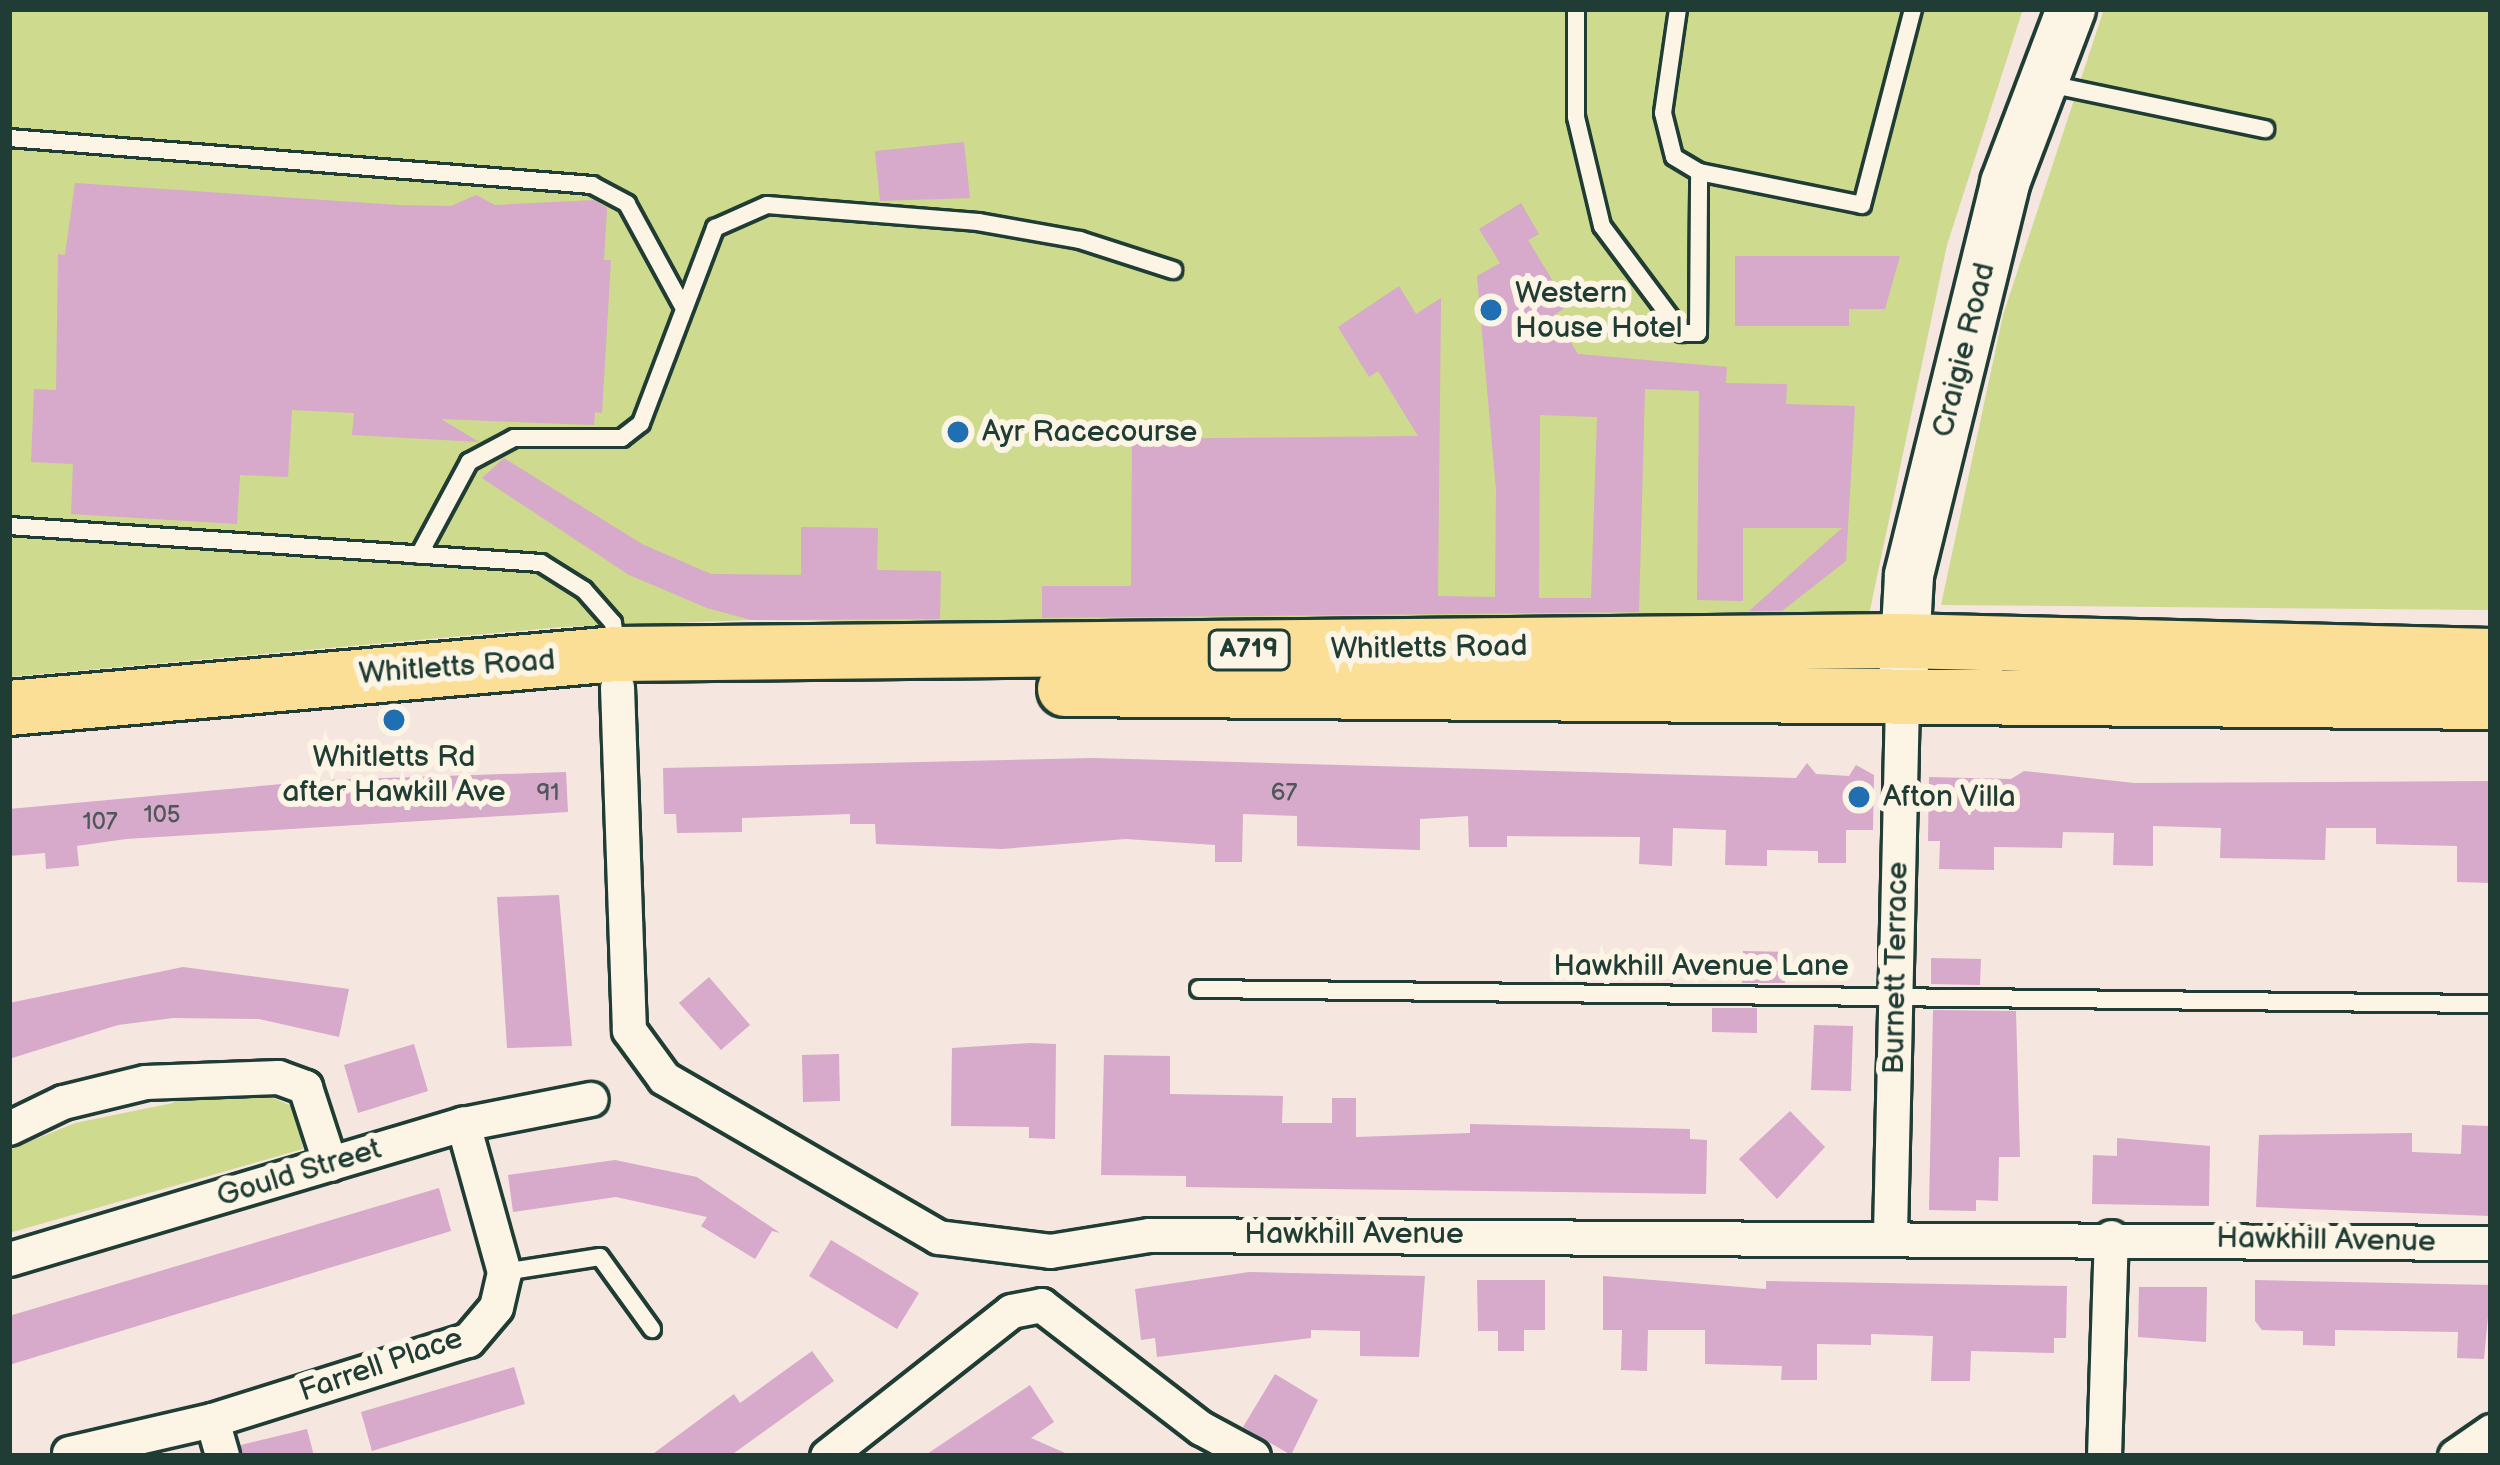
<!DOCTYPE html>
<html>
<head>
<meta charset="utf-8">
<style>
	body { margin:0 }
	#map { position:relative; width:2500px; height:1465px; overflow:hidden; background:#f5e6e0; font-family:"Balsamiq Sans",sans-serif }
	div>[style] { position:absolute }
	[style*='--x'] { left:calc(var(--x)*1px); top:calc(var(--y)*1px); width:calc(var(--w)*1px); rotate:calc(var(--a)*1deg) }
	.green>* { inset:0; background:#ceda8d }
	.building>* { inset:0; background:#d7a9ca }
	.roads { filter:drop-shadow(3px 0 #1f3d34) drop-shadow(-3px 0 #1f3d34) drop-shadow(0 3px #1f3d34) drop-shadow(0 -3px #1f3d34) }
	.lane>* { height:16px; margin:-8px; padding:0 8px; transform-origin:8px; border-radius:8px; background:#fcf5e5 }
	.street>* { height:33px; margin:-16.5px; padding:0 16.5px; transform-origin:16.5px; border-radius:16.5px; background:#fcf5e5 }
	.secondary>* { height:48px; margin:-24px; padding:0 24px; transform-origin:24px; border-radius:24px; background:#fcf5e5 }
	.primary>* { height:54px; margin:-27px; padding:0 27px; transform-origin:27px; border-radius:27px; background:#fbdf96 }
	.dots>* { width:33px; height:33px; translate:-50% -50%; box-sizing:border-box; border:6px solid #fcf5e5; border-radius:50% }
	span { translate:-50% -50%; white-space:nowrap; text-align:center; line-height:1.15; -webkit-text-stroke:12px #fcf5e5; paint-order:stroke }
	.number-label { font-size:24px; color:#4d585a }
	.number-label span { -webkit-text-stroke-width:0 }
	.shield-label span { padding:3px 9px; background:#fcf5e5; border:3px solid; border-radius:9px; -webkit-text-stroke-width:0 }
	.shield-label { font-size:27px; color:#1f3d34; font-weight:700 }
	.poi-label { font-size:30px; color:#1f3d34 }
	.left { translate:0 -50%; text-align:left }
	.street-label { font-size:30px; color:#1f3d34 }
	.frame { position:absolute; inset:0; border:12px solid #1f3d34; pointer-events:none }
</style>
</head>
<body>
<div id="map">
	<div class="green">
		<div style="clip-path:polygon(9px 9px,2023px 9px,1947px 245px,1866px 629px,751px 620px,562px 627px,9px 677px)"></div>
		<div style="clip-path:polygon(2104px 9px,2491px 9px,2491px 610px,1941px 605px,2003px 315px)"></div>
		<div style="clip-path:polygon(182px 1091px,269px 1096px,294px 1107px,303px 1149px,9px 1233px,9px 1150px,75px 1123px,173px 1103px)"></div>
	</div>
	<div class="building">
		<div style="clip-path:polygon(964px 142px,970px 198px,880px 201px,875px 151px)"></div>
		<div style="clip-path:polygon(75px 183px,398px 205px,451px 206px,476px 195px,495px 205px,594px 200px,607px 208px,604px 260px,611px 260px,602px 413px,595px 412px,594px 425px,441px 419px,479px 442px,352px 435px,354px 413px,292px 410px,288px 477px,240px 475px,237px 524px,71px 514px,73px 464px,31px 462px,34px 389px,56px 390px,58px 254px,65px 255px)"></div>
		<div style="clip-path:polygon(evenodd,1521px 203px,1539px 234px,1528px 240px,1568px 306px,1554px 315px,1578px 354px,1727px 367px,1726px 383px,1787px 384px,1786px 404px,1855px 406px,1846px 561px,1782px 611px,1749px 611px,1842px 528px,1743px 528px,1743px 601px,1697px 600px,1699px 391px,1645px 389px,1639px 612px,1042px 618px,1042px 586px,1131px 586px,1132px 439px,1418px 436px,1378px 371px,1369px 377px,1338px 327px,1399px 286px,1416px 314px,1441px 298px,1438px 596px,1495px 597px,1496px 490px,1477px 276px,1500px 263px,1479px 229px,1521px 203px,1540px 415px,1597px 417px,1591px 598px,1539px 598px,1540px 415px)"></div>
		<div style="clip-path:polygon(1735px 256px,1900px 256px,1885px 309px,1849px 309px,1849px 326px,1735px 326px)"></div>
		<div style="clip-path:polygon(504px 458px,642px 544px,711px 574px,801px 575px,801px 527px,878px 528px,877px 570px,941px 571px,940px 619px,751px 620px,707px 608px,629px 575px,482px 478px)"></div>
		<div style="clip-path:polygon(1093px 758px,1796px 778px,1807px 763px,1816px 774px,1849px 776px,1856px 765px,1874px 775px,1873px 830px,1846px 830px,1846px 863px,1818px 863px,1818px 851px,1767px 850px,1767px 866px,1725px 865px,1726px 830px,1673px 828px,1672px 866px,1656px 865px,1639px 864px,1640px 837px,1507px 836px,1507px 847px,1469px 847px,1468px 816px,1420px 819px,1420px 850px,1297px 846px,1297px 816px,1243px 814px,1242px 862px,1215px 862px,1215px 845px,1126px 839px,1002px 849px,876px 844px,875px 824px,850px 824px,850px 814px,742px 818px,742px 832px,677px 833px,676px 814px,664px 814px,663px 768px)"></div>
		<div style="clip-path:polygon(2024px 771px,2134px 783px,2491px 781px,2491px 883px,2457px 882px,2457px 846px,2376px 844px,2376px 828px,2326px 828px,2325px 860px,2220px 858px,2221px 828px,2153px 826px,2153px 866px,2113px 865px,2114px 833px,2063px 832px,2062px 848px,1994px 847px,1994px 870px,1939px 869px,1940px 841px,1928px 841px,1929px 777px,2011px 779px)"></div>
		<div style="clip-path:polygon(566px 772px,568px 812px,126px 839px,77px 846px,79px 866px,46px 869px,45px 853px,9px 856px,9px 809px,326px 780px)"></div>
		<div style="clip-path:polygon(559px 895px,572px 1046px,507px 1048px,497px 897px)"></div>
		<div style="clip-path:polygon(1743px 951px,1786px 952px,1785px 983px,1742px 983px)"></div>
		<div style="clip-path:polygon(1931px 958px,1981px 959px,1980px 985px,1931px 984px)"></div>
		<div style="clip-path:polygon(183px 967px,349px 989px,339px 1037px,259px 1019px,173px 1018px,118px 1025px,9px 1059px,9px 1003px)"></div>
		<div style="clip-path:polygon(709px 977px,750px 1025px,721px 1050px,679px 1003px)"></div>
		<div style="clip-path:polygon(1712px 1008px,1757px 1008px,1757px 1033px,1712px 1032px)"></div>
		<div style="clip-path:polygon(1933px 1010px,2016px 1011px,2020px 1157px,1999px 1157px,1998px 1201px,1976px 1200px,1976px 1211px,1929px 1210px)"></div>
		<div style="clip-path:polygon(1814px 1025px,1853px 1026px,1851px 1091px,1811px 1090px)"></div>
		<div style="clip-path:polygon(1030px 1043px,1056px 1044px,1055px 1139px,1029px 1138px,1029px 1127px,951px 1126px,952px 1048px)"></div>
		<div style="clip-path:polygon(414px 1044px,428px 1091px,358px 1113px,344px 1065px)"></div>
		<div style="clip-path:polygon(839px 1054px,840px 1101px,803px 1102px,802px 1055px)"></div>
		<div style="clip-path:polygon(1104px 1055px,1170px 1056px,1170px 1094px,1283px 1096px,1282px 1123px,1332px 1123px,1332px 1098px,1356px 1098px,1356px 1137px,1470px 1133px,1470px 1124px,1690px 1129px,1690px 1139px,1707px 1140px,1706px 1194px,1186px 1187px,1186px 1176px,1101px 1175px)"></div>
		<div style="clip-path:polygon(1790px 1111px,1825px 1147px,1777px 1199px,1739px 1159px)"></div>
		<div style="clip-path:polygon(2462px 1125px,2491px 1126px,2491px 1216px,2256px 1207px,2259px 1135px,2412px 1133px,2412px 1152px,2461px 1154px)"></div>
		<div style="clip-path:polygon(2117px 1138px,2210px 1146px,2209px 1206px,2092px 1204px,2093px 1155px,2117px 1156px)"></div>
		<div style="clip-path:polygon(615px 1160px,697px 1177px,780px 1233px,772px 1231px,755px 1259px,701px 1226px,707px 1217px,616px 1197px,513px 1212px,508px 1175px)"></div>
		<div style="clip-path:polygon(439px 1188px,451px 1231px,9px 1365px,9px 1316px)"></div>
		<div style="clip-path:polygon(831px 1240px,919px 1293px,897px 1329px,809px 1276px)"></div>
		<div style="clip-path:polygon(1249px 1272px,1425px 1276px,1419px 1357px,1360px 1356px,1360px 1331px,1311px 1330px,1311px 1338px,1157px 1357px,1155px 1338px,1141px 1340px,1135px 1289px)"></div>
		<div style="clip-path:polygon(1603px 1276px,1766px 1289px,1766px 1281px,2067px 1286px,2066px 1338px,2054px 1338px,2054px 1353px,1971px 1351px,1970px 1381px,1931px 1381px,1933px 1336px,1871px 1334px,1871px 1345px,1817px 1344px,1817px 1380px,1781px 1380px,1782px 1366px,1705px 1364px,1705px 1330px,1648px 1330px,1647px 1371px,1621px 1370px,1622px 1330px,1603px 1330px)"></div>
		<div style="clip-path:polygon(1477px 1280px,1545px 1280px,1545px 1330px,1524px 1330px,1524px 1351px,1498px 1351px,1498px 1331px,1478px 1331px)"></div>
		<div style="clip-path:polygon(2255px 1280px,2491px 1285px,2484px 1359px,2457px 1358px,2458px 1332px,2335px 1330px,2335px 1346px,2303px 1345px,2303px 1331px,2262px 1330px,2255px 1321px)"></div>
		<div style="clip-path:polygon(2139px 1287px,2207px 1287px,2206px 1342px,2138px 1337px)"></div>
		<div style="clip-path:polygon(812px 1351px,834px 1381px,730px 1456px,650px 1456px,734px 1394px,740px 1403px)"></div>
		<div style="clip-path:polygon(514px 1367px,525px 1404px,372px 1451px,361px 1412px)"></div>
		<div style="clip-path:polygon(1275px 1374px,1318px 1400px,1291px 1455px,1243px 1427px)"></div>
		<div style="clip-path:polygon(1030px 1385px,1054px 1422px,1031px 1438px,1072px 1456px,924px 1456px)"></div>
		<div style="clip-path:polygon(307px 1429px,314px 1456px,242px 1456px,241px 1445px)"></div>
	</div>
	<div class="roads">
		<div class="lane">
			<div style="--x:1576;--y:9;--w:108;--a:90"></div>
			<div style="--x:1576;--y:117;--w:112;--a:76.6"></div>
			<div style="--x:1602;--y:226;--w:134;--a:53.2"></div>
			<div style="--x:1682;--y:333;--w:16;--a:0"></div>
			<div style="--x:1698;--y:333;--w:161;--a:-89.6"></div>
			<div style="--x:1678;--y:9;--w:105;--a:98.2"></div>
			<div style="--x:1663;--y:113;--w:45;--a:76"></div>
			<div style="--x:1674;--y:157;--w:29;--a:31"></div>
			<div style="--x:1699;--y:172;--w:166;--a:11.4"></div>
			<div style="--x:1862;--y:205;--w:203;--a:-75.4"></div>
			<div style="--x:2049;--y:84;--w:221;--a:11.8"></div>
			<div style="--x:9;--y:138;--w:585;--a:4.61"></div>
			<div style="--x:592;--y:185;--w:40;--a:28"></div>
			<div style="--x:627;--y:204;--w:115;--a:61.4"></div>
			<div style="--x:9;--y:526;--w:533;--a:3.98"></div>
			<div style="--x:541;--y:563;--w:51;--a:32.1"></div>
			<div style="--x:584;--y:590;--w:44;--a:48.7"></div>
			<div style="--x:613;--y:623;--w:21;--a:82"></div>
			<div style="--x:419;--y:555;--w:106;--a:-61.7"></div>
			<div style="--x:469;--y:462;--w:51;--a:-28.1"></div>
			<div style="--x:514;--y:438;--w:108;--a:0"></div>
			<div style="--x:622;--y:438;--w:24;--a:-38"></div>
			<div style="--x:641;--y:423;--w:209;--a:-69.2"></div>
			<div style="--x:715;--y:228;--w:57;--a:-23.9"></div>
			<div style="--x:767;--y:205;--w:212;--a:4.6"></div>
			<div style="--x:978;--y:222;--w:104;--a:10"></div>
			<div style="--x:1080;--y:240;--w:98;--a:17.9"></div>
			<div style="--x:1199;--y:989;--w:1292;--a:0.67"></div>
			<div style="--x:504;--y:1272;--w:97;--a:-8.9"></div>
			<div style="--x:600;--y:1257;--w:89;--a:54.2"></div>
		</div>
		<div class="street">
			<div style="--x:617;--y:687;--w:343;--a:88"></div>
			<div style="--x:629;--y:1030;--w:59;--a:53.9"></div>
			<div style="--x:664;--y:1078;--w:317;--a:30.1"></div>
			<div style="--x:938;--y:1237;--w:113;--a:7.1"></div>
			<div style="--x:1050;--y:1251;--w:100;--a:-9.2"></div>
			<div style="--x:1149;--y:1235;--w:1342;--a:0.34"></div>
			<div style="--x:9;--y:1128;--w:60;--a:-25.7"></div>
			<div style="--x:63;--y:1102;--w:84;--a:-13.7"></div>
			<div style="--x:145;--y:1082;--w:133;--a:-2.2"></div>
			<div style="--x:278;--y:1077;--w:29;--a:20"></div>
			<div style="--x:305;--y:1087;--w:81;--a:72"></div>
			<div style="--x:1890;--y:1234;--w:533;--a:-88.71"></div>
			<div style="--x:9;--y:1259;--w:474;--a:-16.6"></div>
			<div style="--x:463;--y:1124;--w:130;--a:-11.1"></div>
			<div style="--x:212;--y:1420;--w:37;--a:74"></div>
			<div style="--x:69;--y:1453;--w:147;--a:-13"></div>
			<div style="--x:212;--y:1420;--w:268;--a:-17.4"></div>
			<div style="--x:468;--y:1340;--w:43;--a:-49.7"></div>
			<div style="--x:496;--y:1307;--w:36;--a:-77"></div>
			<div style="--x:504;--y:1272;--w:154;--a:-105.5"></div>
			<div style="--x:827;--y:1456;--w:234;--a:-38.2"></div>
			<div style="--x:1011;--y:1311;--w:31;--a:-11"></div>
			<div style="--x:1041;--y:1305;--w:202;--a:37.6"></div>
			<div style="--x:1201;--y:1428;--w:59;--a:28.3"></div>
			<div style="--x:2104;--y:1456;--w:219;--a:-88.2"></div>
			<div style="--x:2455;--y:1456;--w:44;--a:-34.8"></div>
		</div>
		<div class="secondary">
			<div style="--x:1902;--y:701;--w:126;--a:-86.8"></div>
			<div style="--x:1909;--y:575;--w:404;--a:-76.2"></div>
			<div style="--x:2005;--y:183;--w:186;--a:-69.2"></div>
		</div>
		<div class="primary">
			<div style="--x:1065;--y:689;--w:1426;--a:0.52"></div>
			<div style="--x:9;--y:708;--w:610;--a:-5.08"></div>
			<div style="--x:617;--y:654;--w:1284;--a:-0.58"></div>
			<div style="--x:1901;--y:641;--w:590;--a:1.46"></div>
		</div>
	</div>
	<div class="dots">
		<div style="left:1491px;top:310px;background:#1f6fb2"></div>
		<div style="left:958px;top:432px;background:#1f6fb2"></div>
		<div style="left:394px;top:720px;background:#1f6fb2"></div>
		<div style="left:1859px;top:797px;background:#1f6fb2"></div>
	</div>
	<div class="number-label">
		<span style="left:548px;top:793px">91</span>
		<span style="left:1284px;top:793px">67</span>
		<span style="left:162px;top:815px">105</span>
		<span style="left:100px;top:822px">107</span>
	</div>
	<div class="shield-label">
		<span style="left:1249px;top:650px">A719</span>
	</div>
	<div class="poi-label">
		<span class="left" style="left:1515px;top:310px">Western<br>House Hotel</span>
		<span class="left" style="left:982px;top:432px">Ayr Racecourse</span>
		<span style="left:394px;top:774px">Whitletts Rd<br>after Hawkill Ave</span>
		<span class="left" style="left:1883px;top:797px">Afton Villa</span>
	</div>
	<div class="street-label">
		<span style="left:1964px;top:350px;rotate:-76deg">Craigie Road</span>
		<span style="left:1429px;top:648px;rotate:-1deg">Whitletts Road</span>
		<span style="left:457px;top:667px;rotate:-4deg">Whitletts Road</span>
		<span style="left:1701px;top:966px">Hawkhill Avenue Lane</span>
		<span style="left:1896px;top:968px;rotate:-89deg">Burnett Terrace</span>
		<span style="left:299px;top:1173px;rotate:-17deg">Gould Street</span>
		<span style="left:1354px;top:1234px">Hawkhill Avenue</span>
		<span style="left:2326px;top:1240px;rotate:1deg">Hawkhill Avenue</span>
		<span style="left:381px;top:1365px;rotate:-19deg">Farrell Place</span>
	</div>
	<div class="frame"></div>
</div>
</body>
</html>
